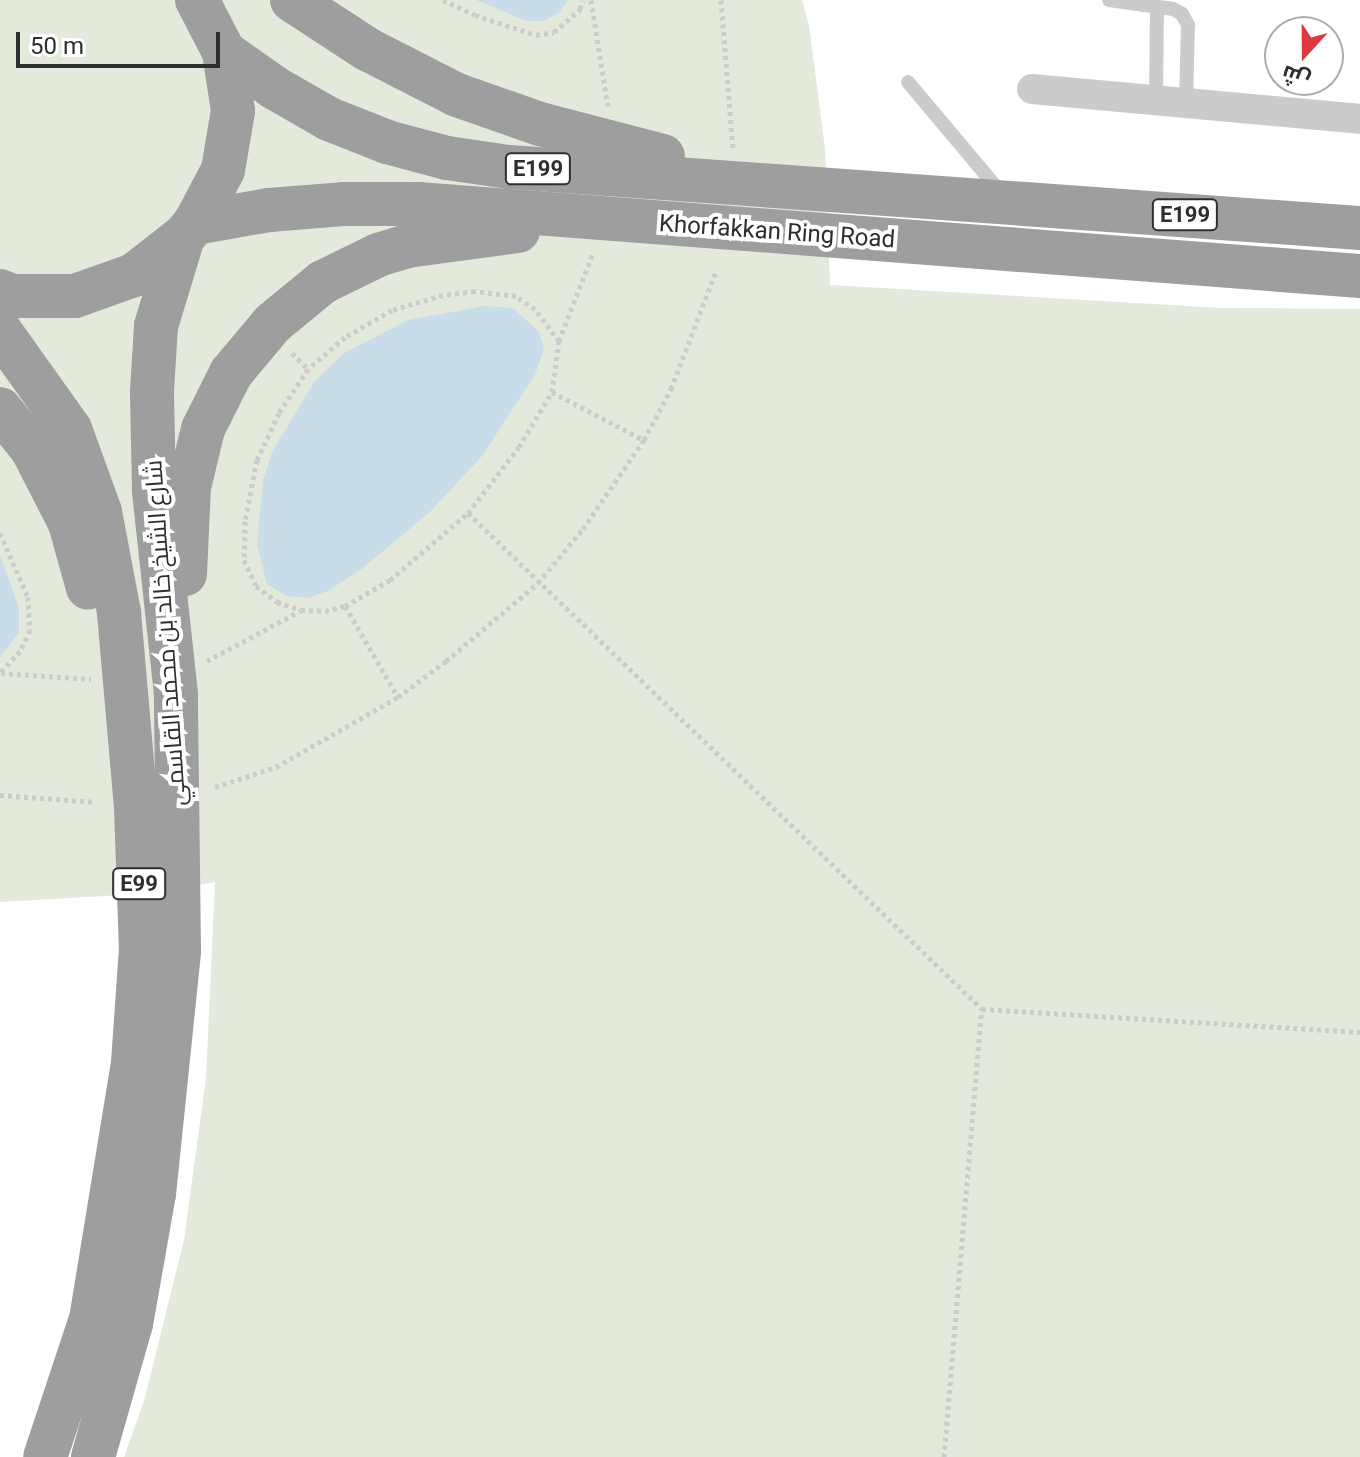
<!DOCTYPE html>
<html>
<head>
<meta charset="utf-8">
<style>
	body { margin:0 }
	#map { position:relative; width:1360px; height:1457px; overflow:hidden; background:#fff; font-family:Roboto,Cairo,sans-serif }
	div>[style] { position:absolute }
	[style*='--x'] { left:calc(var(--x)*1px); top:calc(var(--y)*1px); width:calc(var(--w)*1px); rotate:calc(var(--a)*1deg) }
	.green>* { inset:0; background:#e3eadc }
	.water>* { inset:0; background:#c9dce9 }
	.path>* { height:5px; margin-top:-2.5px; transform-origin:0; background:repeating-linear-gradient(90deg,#cbcbcb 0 4px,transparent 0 8px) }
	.service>* { height:14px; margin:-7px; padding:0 7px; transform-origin:7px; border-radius:7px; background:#cbcbcb }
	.minor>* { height:30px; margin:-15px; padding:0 15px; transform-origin:15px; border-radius:15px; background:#cbcbcb }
	.trunk>* { height:44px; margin:-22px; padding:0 22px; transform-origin:22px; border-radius:22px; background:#9e9e9e }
	span { translate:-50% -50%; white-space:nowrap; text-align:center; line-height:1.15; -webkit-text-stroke:8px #fff; paint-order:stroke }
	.shield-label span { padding:2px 6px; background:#fff; border:2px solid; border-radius:6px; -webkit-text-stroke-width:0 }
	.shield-label { font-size:22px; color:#2e2e2e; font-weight:700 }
	.street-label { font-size:24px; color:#2e2e2e }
	.north { position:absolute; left:1264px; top:16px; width:80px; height:80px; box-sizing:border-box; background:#fff; border:2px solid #ababab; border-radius:50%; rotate:201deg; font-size:22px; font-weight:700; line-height:32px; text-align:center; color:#2e2e2e }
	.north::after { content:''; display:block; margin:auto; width:28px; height:36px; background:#dc3840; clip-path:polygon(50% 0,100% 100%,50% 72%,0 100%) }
	.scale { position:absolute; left:16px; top:32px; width:204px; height:36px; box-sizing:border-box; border:4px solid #2e2e2e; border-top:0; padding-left:10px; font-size:24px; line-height:28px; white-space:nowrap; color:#2e2e2e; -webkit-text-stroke:6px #fff; paint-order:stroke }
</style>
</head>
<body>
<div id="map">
	<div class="green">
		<div style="clip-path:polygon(0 0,802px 0,809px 25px,825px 149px,830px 285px,1221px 308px,1360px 309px,1360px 1457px,124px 1457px,144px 1401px,184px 1240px,206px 1078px,215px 882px,157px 893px,0 902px)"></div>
	</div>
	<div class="water">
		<div style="clip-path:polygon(476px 0,568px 0,559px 13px,544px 21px,527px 21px)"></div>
		<div style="clip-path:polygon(484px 306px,513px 308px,539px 332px,544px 349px,535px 375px,482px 456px,431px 511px,363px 568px,328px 591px,308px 598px,286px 596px,267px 584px,257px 545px,263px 481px,272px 452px,314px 382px,344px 353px,408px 320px)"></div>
		<div style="clip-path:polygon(0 555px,19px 608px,19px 633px,0 657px)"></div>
	</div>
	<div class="path">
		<div style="--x:443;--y:0;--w:35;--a:25"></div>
		<div style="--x:475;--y:15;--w:64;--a:18.2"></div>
		<div style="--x:536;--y:35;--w:18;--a:-9"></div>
		<div style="--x:554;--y:32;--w:35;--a:-41"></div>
		<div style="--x:580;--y:9;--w:9;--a:-72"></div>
		<div style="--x:591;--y:0;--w:107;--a:80.9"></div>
		<div style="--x:721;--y:0;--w:148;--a:85.4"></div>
		<div style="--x:559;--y:341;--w:40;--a:-127"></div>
		<div style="--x:535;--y:309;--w:23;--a:-146"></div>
		<div style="--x:516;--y:296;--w:41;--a:-173"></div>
		<div style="--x:475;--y:291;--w:32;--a:173"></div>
		<div style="--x:443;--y:295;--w:53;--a:163.6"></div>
		<div style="--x:392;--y:310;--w:54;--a:150.1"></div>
		<div style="--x:345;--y:337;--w:49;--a:139.1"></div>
		<div style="--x:308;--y:369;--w:53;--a:123.4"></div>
		<div style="--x:279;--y:413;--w:52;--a:115.1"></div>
		<div style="--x:257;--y:460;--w:62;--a:101.1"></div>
		<div style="--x:245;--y:521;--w:39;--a:91"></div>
		<div style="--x:244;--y:560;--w:29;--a:65"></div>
		<div style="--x:256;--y:586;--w:26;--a:37"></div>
		<div style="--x:277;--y:602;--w:25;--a:18"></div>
		<div style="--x:301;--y:610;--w:24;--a:2"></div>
		<div style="--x:325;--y:611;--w:21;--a:-14"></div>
		<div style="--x:345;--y:606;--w:52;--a:-30"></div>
		<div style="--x:390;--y:580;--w:103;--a:-40.7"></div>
		<div style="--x:468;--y:513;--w:83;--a:-52.3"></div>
		<div style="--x:519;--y:447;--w:64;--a:-59"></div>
		<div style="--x:552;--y:392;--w:51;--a:-82.2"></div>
		<div style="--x:559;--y:341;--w:94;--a:-68.9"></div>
		<div style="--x:292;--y:353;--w:23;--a:45"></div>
		<div style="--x:552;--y:392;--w:104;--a:27.6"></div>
		<div style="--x:468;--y:513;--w:714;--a:43.98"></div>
		<div style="--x:982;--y:1009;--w:379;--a:3.5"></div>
		<div style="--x:0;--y:533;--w:70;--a:66.4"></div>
		<div style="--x:28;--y:597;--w:33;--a:87"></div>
		<div style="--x:30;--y:630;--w:23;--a:115"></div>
		<div style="--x:20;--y:651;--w:30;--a:132"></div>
		<div style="--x:345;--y:606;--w:105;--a:59.8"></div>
		<div style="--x:207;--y:661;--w:106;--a:-28.3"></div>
		<div style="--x:1;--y:673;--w:90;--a:3.8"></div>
		<div style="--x:215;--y:787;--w:64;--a:-18.2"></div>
		<div style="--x:276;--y:767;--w:141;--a:-29.8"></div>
		<div style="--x:398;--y:697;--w:60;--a:-36.9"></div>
		<div style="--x:446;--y:661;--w:121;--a:-40.3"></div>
		<div style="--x:538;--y:583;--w:70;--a:-50.2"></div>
		<div style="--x:583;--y:529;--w:108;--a:-55.6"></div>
		<div style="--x:644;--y:440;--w:58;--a:-62.1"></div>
		<div style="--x:671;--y:389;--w:126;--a:-69.1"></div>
		<div style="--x:0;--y:795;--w:96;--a:4.2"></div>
		<div style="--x:944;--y:1457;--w:450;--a:-85.2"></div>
	</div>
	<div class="service">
		<div style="--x:1109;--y:0;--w:65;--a:8"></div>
		<div style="--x:1173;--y:9;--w:10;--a:29"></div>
		<div style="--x:1182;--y:14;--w:13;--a:61"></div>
		<div style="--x:1188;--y:25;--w:77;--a:91.5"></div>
		<div style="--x:908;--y:82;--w:146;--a:50"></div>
		<div style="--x:1156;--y:100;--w:93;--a:-89.4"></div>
	</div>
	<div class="minor">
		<div style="--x:1032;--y:89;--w:329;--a:5.2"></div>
	</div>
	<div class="trunk">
		<div style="--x:292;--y:0;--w:90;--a:33.2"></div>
		<div style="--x:367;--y:49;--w:101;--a:27.1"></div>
		<div style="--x:457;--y:95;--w:88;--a:19.3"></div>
		<div style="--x:540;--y:124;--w:127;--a:14.6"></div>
		<div style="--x:224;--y:52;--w:62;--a:35.2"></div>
		<div style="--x:275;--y:88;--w:62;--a:29.9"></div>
		<div style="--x:329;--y:119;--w:62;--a:21.6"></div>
		<div style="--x:387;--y:142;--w:62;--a:14.9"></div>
		<div style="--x:447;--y:158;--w:63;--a:8.3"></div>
		<div style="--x:509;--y:167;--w:853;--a:4.1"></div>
		<div style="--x:195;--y:223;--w:75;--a:-10"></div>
		<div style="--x:269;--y:210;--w:74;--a:-4.6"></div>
		<div style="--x:343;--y:204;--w:75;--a:0"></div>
		<div style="--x:418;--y:204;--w:945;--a:4.37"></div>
		<div style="--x:0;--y:291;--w:13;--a:23"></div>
		<div style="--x:12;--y:296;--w:63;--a:0"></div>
		<div style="--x:75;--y:296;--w:63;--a:-19.6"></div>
		<div style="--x:134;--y:275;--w:62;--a:-37.8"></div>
		<div style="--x:183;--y:237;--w:18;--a:-49"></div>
		<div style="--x:195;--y:223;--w:60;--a:-62.2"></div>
		<div style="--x:223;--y:170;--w:60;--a:-80.4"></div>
		<div style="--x:233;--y:111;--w:60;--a:-98.7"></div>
		<div style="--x:224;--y:52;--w:59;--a:-117.4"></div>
		<div style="--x:0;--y:331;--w:120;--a:54.5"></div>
		<div style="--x:70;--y:429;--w:88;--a:70.1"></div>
		<div style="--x:100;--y:512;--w:103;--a:79.3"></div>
		<div style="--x:119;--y:613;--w:196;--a:85"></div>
		<div style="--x:136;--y:808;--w:140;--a:88"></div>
		<div style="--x:141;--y:948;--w:115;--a:94"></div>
		<div style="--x:133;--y:1063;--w:259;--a:99.3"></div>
		<div style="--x:91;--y:1319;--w:145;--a:108.4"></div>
		<div style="--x:0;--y:409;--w:51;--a:51.3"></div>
		<div style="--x:32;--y:449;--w:83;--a:62.8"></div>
		<div style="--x:70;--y:523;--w:67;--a:74.5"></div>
		<div style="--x:185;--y:574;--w:87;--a:-87.4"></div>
		<div style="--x:189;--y:487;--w:60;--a:-76.4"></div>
		<div style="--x:203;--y:429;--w:63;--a:-63.4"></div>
		<div style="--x:231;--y:373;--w:65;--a:-50"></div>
		<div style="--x:273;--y:323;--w:65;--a:-39.4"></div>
		<div style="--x:323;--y:282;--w:61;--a:-26.1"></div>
		<div style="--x:378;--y:255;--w:30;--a:-17"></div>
		<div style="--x:407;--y:246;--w:112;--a:-7.7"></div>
		<div style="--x:93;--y:1457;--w:138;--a:-74.1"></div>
		<div style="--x:131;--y:1324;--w:132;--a:-80"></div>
		<div style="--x:154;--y:1194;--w:244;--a:-84.1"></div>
		<div style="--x:179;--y:951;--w:257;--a:-90.7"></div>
		<div style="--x:176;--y:694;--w:205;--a:-96.2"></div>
		<div style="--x:154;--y:490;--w:99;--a:-91.2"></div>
		<div style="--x:152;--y:391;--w:65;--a:-86.5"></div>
		<div style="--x:156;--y:326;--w:93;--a:-73.1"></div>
	</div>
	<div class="shield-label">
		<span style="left:538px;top:169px">E199</span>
		<span style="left:1185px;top:215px">E199</span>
		<span style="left:139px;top:884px">E99</span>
	</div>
	<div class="street-label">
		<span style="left:777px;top:232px;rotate:4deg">Khorfakkan Ring Road</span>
		<span style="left:166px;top:633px;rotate:-94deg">شارع الشيخ خالد بن محمد القاسمي</span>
	</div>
	<div class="north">ش</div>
	<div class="scale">50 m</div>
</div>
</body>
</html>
